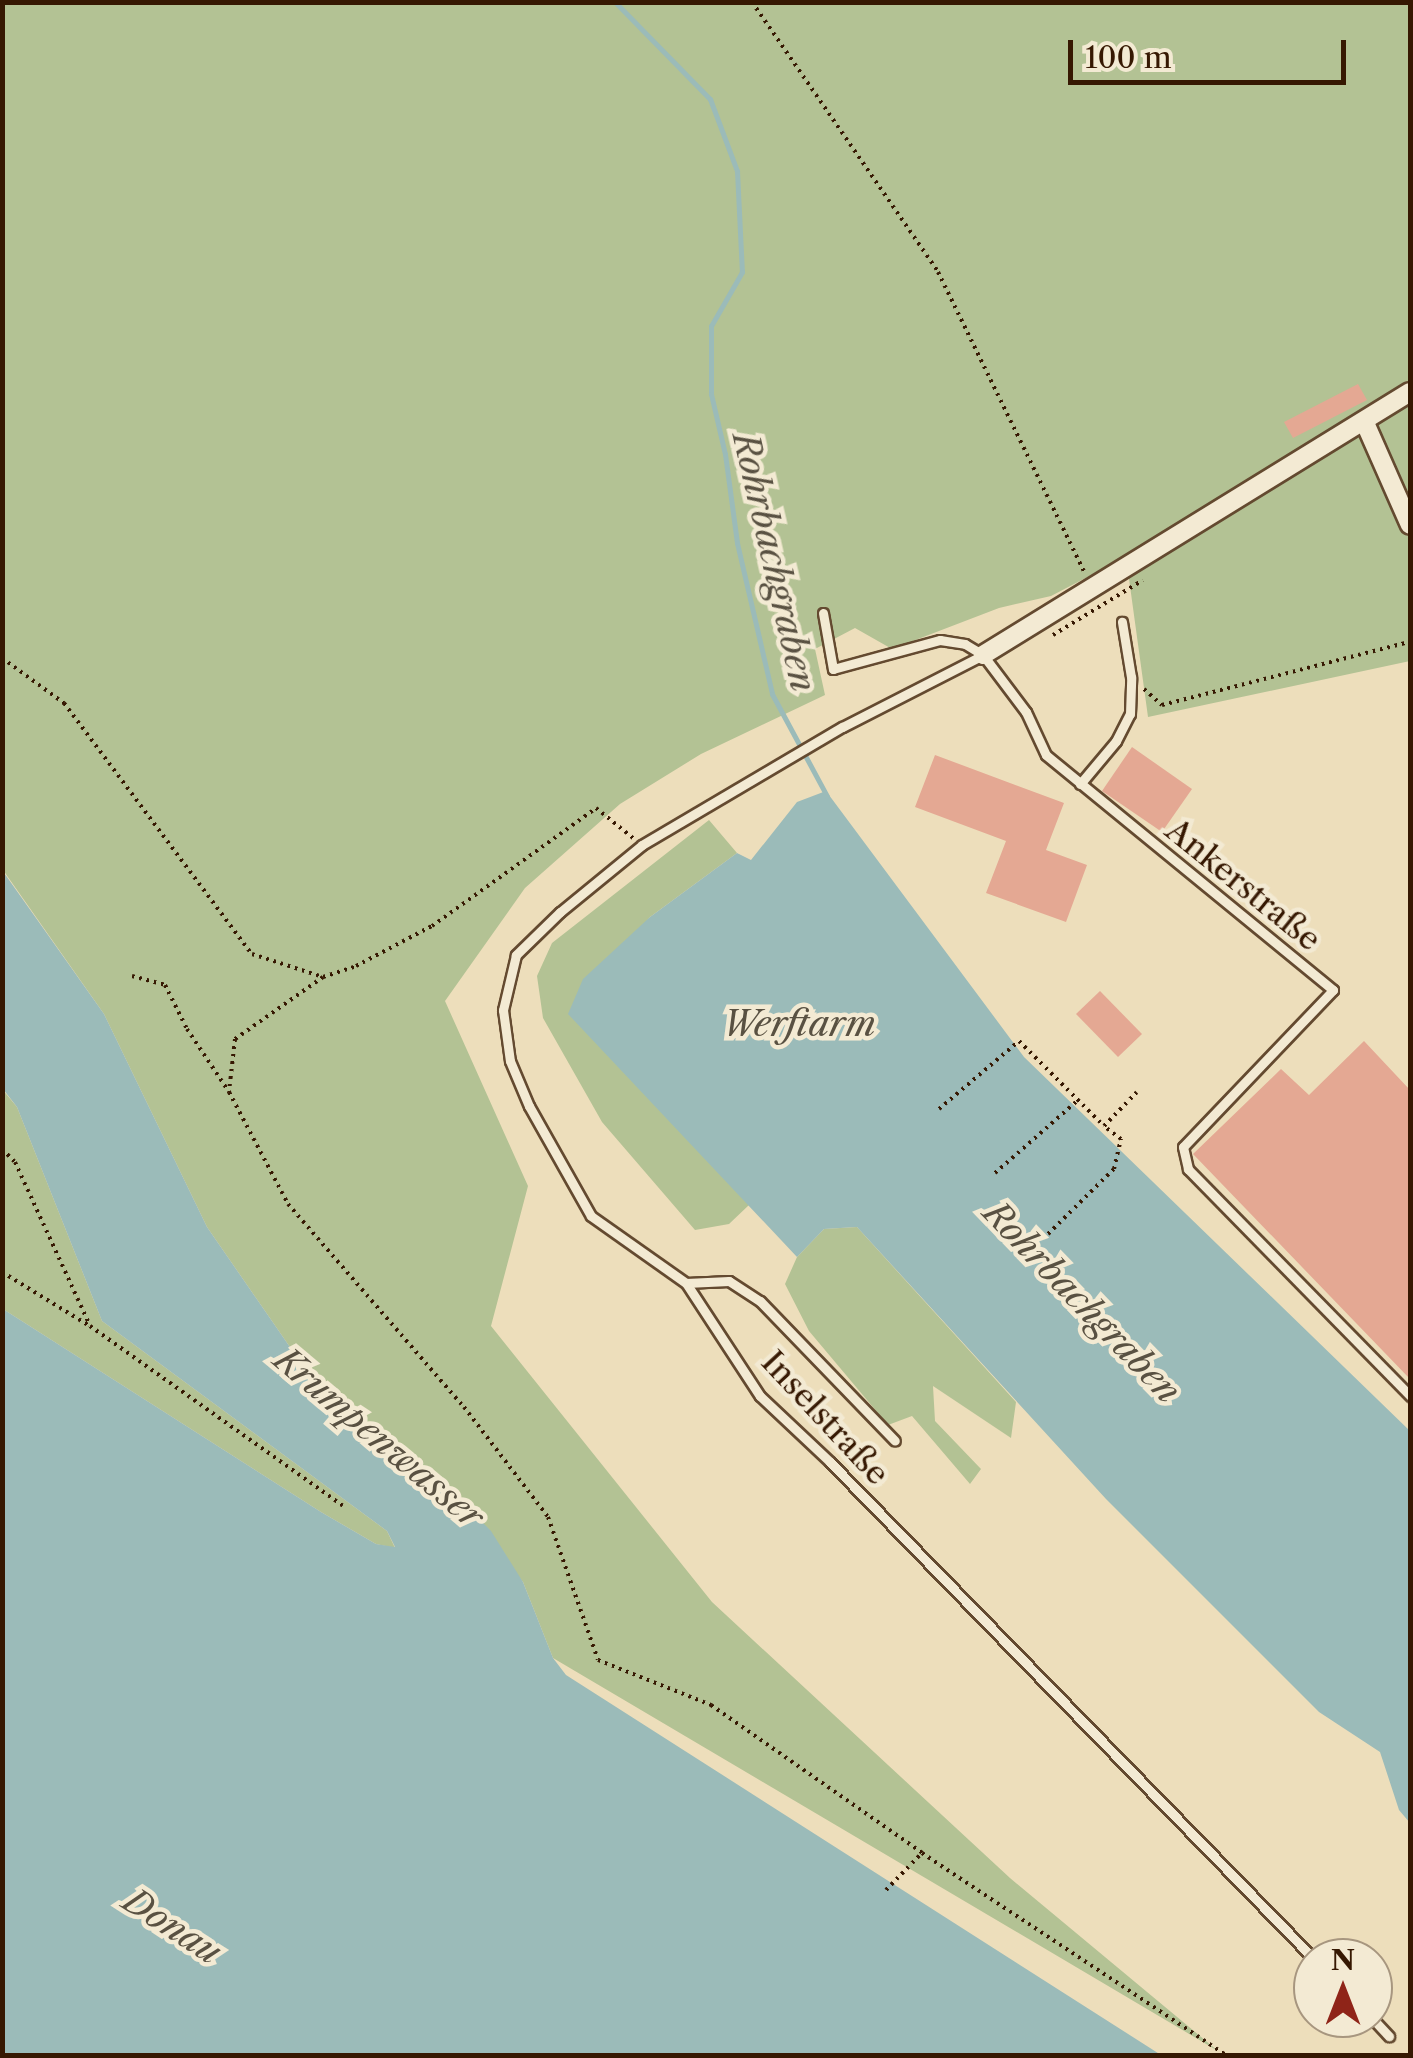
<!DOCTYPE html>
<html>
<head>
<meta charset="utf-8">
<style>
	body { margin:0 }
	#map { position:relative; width:1413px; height:2058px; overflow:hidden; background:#eddebb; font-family:"Libre Caslon Text",serif }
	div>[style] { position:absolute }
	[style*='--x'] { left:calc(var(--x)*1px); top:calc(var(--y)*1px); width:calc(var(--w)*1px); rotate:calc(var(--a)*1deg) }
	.green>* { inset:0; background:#b3c294 }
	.water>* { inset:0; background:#9bbbb9 }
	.stream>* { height:5px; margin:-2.5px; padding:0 2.5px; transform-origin:2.5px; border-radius:2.5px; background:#9bbbb9 }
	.building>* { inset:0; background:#e4a893 }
	.path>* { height:4px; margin-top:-2px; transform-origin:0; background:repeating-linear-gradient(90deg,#361802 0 2.5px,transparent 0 7.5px) }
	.roads { filter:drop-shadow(2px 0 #644a30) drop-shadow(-2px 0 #644a30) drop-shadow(0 2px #644a30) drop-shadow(0 -2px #644a30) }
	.lane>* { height:9px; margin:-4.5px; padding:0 4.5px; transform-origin:4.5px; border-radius:4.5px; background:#f3ead3 }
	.street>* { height:18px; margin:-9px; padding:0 9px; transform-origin:9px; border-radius:9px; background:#f3ead3 }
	span { translate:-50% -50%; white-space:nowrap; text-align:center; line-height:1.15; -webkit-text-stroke:9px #f3ead3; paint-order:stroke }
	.street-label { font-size:32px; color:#361802 }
	.water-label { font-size:35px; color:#595142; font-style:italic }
	.frame { position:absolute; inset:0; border:5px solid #361802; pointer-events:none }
	.north { position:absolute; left:1293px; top:1938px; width:100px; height:100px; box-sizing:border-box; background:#f3ead3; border:2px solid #a7967f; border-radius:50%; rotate:0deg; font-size:28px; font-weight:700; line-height:40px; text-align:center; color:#361802 }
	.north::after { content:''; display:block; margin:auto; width:35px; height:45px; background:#8f2418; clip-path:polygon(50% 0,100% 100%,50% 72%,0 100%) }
	.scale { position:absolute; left:1068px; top:40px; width:278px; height:45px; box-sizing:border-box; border:5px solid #361802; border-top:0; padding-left:12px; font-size:30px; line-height:35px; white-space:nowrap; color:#361802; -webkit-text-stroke:8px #f3ead3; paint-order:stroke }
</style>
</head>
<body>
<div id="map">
	<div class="green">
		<div style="clip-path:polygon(2px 3px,1410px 3px,1410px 661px,1148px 717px,1126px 557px,1051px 596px,999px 608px,892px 649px,855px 628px,815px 649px,825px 695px,701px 754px,620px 804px,525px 888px,445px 1001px,528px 1186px,491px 1326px,712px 1602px,1010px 1878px,1218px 2051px,553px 1658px,523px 1582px,441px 1481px,312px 1379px,207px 1227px,104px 1014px,3px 870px)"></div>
		<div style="clip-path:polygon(709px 820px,737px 853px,650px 917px,569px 1014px,749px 1205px,729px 1224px,695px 1230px,602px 1122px,543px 1018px,537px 976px,552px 943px)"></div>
		<div style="clip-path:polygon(2px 1089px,17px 1107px,102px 1321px,387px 1531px,395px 1548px,376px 1544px,321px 1512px,3px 1309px)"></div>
		<div style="clip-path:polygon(857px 1227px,1016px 1402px,1011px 1438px,933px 1386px,935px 1421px,981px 1469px,970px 1484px,912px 1416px,888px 1425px,809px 1331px,785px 1284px,797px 1257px,824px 1229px)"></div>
	</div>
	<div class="water">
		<div style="clip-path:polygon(826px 791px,1024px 1057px,1410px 1431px,1410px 1823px,1399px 1810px,1380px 1752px,1319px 1712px,1106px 1499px,857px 1227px,824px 1229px,797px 1257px,568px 1014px,583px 979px,650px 917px,737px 853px,751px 860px,797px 802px)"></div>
		<div style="clip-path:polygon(2px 870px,104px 1014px,207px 1227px,312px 1379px,443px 1482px,491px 1531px,523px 1582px,553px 1658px,566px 1675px,1161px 2055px,3px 2055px,3px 1309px,321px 1512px,376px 1544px,395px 1547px,387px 1531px,102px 1321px,17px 1107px,3px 1089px)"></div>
	</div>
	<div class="stream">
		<div style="--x:615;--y:2;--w:136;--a:45.6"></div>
		<div style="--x:710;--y:99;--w:77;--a:69.4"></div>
		<div style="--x:737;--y:171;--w:101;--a:87.2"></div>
		<div style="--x:742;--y:272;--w:62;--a:119.9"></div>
		<div style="--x:711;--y:326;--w:68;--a:90"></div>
		<div style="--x:711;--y:394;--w:62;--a:76.9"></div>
		<div style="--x:725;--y:454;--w:90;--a:82.3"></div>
		<div style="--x:737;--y:543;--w:155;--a:76.9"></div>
		<div style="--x:772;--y:694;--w:116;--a:61.7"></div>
	</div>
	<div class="building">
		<div style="clip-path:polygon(1358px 384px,1367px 400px,1293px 438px,1284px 422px)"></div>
		<div style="clip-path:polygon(1132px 747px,1192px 789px,1162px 832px,1102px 791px)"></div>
		<div style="clip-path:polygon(935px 755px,1064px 803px,1046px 850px,1087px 865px,1066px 922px,986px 893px,1006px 841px,915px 807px)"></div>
		<div style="clip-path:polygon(1100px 991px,1142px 1034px,1118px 1057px,1076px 1014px)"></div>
		<div style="clip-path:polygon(1364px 1041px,1410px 1090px,1410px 1379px,1193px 1154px,1281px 1069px,1309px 1095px)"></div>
	</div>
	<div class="path">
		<div style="--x:752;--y:2;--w:328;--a:55.4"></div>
		<div style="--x:938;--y:272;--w:333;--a:64"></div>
		<div style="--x:1053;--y:635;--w:105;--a:-31.4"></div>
		<div style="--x:2;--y:658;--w:77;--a:36"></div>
		<div style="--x:64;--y:703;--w:314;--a:53.2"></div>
		<div style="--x:252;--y:954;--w:75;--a:17.9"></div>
		<div style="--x:323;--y:977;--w:35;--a:-18"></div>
		<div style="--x:356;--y:966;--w:86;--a:-27.8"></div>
		<div style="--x:432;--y:926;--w:202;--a:-35.7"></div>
		<div style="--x:596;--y:808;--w:48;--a:39"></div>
		<div style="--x:1144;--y:689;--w:24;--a:42"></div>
		<div style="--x:1162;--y:705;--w:256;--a:-14.3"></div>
		<div style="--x:132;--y:976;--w:34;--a:15"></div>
		<div style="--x:165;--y:985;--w:49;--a:63.4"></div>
		<div style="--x:187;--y:1029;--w:76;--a:56.3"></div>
		<div style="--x:323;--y:977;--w:108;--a:144.8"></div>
		<div style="--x:235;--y:1039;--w:53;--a:96.5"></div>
		<div style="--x:229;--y:1092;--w:127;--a:62.2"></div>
		<div style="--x:288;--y:1204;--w:269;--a:49.1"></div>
		<div style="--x:464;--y:1407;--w:138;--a:52.6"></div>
		<div style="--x:548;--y:1517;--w:151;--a:70.7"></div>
		<div style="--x:598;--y:1660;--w:122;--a:21.7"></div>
		<div style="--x:711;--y:1705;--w:258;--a:35"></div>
		<div style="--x:922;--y:1853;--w:366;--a:33.6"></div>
		<div style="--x:939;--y:1109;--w:105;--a:-40.4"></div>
		<div style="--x:1019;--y:1041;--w:120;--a:45"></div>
		<div style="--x:1104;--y:1126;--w:47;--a:-45.9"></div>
		<div style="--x:2;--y:1149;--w:18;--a:45"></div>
		<div style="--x:15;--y:1162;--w:180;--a:65.4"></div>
		<div style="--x:90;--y:1326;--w:310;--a:35.4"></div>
		<div style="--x:995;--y:1173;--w:111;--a:-41.3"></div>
		<div style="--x:1048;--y:1234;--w:93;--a:-44.6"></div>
		<div style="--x:1114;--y:1169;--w:31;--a:-77"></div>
		<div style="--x:1121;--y:1139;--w:21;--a:-143"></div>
		<div style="--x:2;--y:1272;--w:101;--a:31.6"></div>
		<div style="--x:886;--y:1890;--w:52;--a:-45.8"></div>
	</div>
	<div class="roads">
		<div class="lane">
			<div style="--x:823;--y:613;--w:57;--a:79.9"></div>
			<div style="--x:833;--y:669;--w:111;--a:-15.2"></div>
			<div style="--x:940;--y:640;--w:25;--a:9"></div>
			<div style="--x:965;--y:644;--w:21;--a:31"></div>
			<div style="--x:983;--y:655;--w:71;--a:53"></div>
			<div style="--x:1026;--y:712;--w:47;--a:65.1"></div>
			<div style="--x:1046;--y:755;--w:371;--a:39.3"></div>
			<div style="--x:1333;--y:990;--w:217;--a:133.7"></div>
			<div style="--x:1183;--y:1147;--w:23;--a:77"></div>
			<div style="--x:1188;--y:1169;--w:318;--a:45.6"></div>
			<div style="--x:983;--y:655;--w:158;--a:152.9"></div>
			<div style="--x:842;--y:727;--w:232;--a:149.5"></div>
			<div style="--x:642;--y:845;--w:106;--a:140.7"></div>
			<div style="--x:560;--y:912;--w:62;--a:135.7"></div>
			<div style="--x:516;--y:955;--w:57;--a:103.3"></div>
			<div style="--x:503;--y:1010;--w:51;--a:82.2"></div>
			<div style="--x:510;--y:1061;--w:49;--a:67.1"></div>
			<div style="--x:529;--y:1106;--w:126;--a:60.6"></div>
			<div style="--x:591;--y:1216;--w:116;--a:35.2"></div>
			<div style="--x:686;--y:1283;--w:135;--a:56.8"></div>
			<div style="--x:760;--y:1396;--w:96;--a:43.3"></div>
			<div style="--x:830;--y:1462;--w:692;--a:45.76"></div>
			<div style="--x:1080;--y:784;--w:56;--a:-50.1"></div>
			<div style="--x:1116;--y:741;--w:30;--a:-63"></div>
			<div style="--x:1130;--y:714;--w:37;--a:-88"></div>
			<div style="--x:1131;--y:677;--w:56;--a:-99.3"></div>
			<div style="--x:686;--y:1283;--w:43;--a:-2.7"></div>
			<div style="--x:729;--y:1281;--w:37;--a:33"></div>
			<div style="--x:760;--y:1301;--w:194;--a:46"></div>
			<div style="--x:1372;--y:2018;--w:25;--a:47"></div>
		</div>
		<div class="street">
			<div style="--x:1365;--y:423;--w:111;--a:66.2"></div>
			<div style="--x:983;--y:655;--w:501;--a:-31.63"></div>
		</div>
	</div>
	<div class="street-label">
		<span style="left:1243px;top:885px;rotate:39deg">Ankerstraße</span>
		<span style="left:825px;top:1418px;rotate:47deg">Inselstraße</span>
	</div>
	<div class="water-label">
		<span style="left:774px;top:562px;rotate:77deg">Rohrbachgraben</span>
		<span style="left:799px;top:1024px">Werftarm</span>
		<span style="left:1082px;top:1302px;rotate:46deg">Rohrbachgraben</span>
		<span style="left:379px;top:1438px;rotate:40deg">Krumpenwasser</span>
		<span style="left:172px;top:1926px;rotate:33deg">Donau</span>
	</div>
	<div class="frame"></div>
	<div class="north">N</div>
	<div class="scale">100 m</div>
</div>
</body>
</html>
